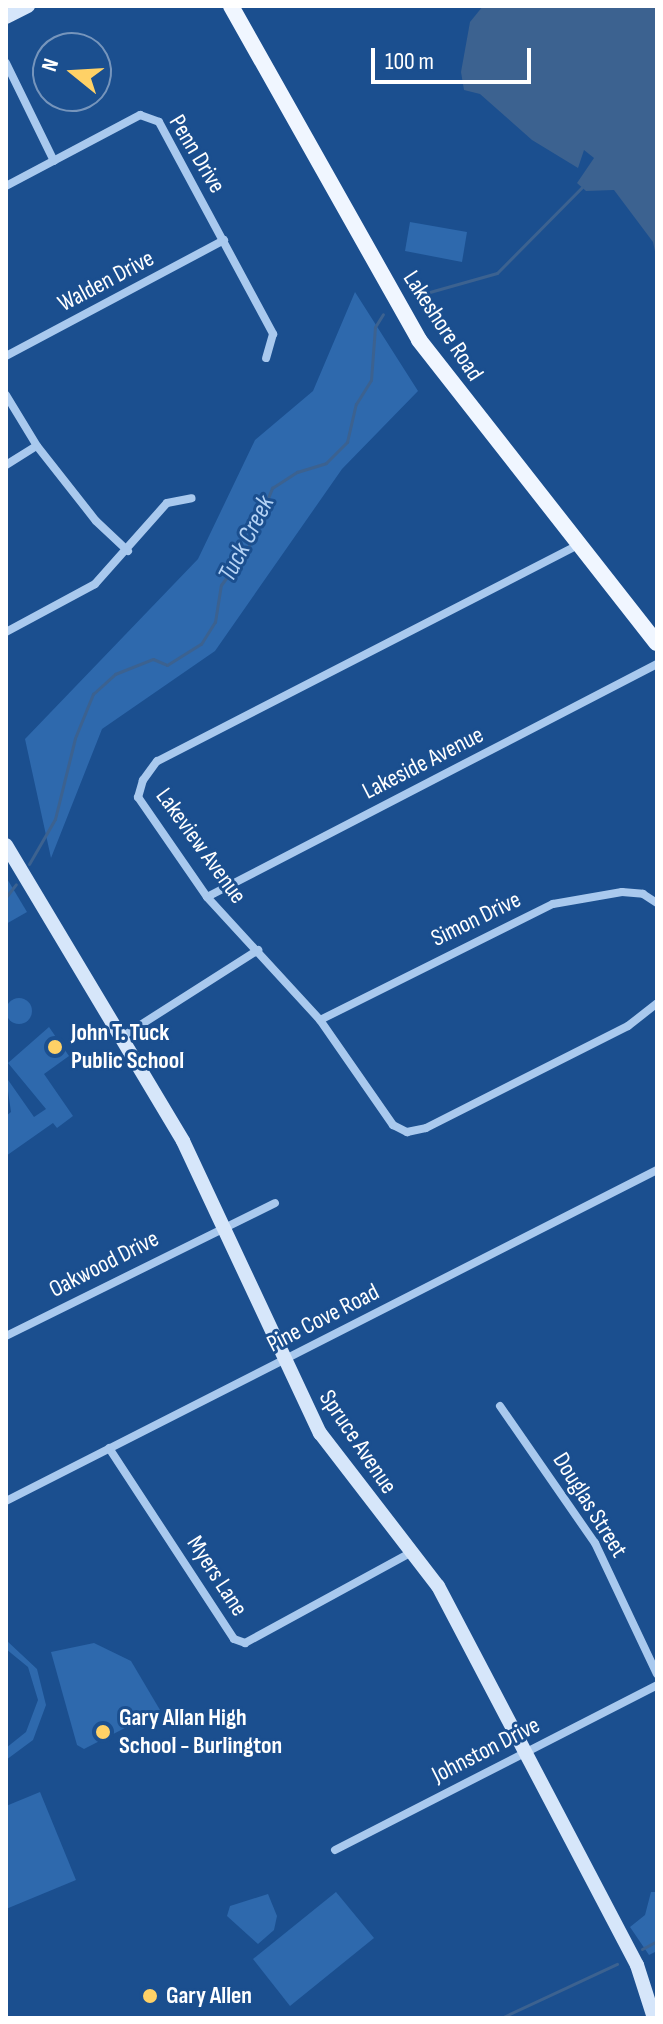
<!DOCTYPE html>
<html>
<head>
<meta charset="utf-8">
<style>
	body { margin:0 }
	#map { position:relative; width:663px; height:2024px; overflow:hidden; background:#1b4f8f; font-family:"Sofia Sans Condensed",sans-serif }
	div>[style] { position:absolute }
	[style*='--x'] { left:calc(var(--x)*1px); top:calc(var(--y)*1px); width:calc(var(--w)*1px); rotate:calc(var(--a)*1deg) }
	.green>* { inset:0; background:#2e69ad }
	.round { border-radius:50% }
	.water>* { inset:0; background:#3c6290 }
	.stream>* { height:3px; margin:-1.5px; padding:0 1.5px; transform-origin:1.5px; border-radius:1.5px; background:#3c6290 }
	.street>* { height:8px; margin:-4px; padding:0 4px; transform-origin:4px; border-radius:4px; background:#a9c9ee }
	.secondary>* { height:14px; margin:-7px; padding:0 7px; transform-origin:7px; border-radius:7px; background:#d6e6fa }
	.primary>* { height:16px; margin:-8px; padding:0 8px; transform-origin:8px; border-radius:8px; background:#f0f6ff }
	.dots>* { width:22px; height:22px; translate:-50% -50%; box-sizing:border-box; border:4px solid #1b4f8f; border-radius:50% }
	span { translate:-50% -50%; white-space:nowrap; text-align:center; line-height:1.15; -webkit-text-stroke:6px #1b4f8f; paint-order:stroke }
	.street-label { font-size:24px; color:#fff }
	.poi-label { font-size:24px; color:#fff; font-weight:700 }
	.left { translate:0 -50%; text-align:left }
	.water-label { font-size:26px; color:#b5d3f5; font-style:italic }
	.frame { position:absolute; inset:0; border:8px solid #fff; pointer-events:none }
	.north { position:absolute; left:32px; top:32px; width:80px; height:80px; box-sizing:border-box; background:#1b4f8f; border:2px solid #7695bc; border-radius:50%; rotate:288deg; font-size:22px; font-weight:700; line-height:32px; text-align:center; color:#fff }
	.north::after { content:''; display:block; margin:auto; width:28px; height:36px; background:#ffd166; clip-path:polygon(50% 0,100% 100%,50% 72%,0 100%) }
	.scale { position:absolute; left:371px; top:48px; width:160px; height:36px; box-sizing:border-box; border:4px solid #fff; border-top:0; padding-left:10px; font-size:24px; line-height:28px; white-space:nowrap; color:#fff; -webkit-text-stroke:6px #1b4f8f; paint-order:stroke }
</style>
</head>
<body>
<div id="map">
	<div class="green">
		<div style="clip-path:polygon(410px 222px,467px 232px,462px 262px,405px 251px)"></div>
		<div style="clip-path:polygon(355px 292px,418px 391px,342px 469px,215px 651px,102px 729px,51px 858px,25px 739px,198px 559px,255px 440px,313px 391px)"></div>
		<div style="clip-path:polygon(6px 877px,27px 912px,6px 924px)"></div>
		<div class="round" style="left:6px;top:998px;width:26px;height:26px"></div>
		<div style="clip-path:polygon(49px 1027px,69px 1056px,44px 1074px,73px 1116px,57px 1128px,53px 1123px,6px 1156px,6px 1116px,11px 1112px,6px 1077px,34px 1117px,46px 1109px,8px 1063px)"></div>
		<div style="clip-path:polygon(6px 1640px,37px 1669px,46px 1705px,33px 1740px,6px 1760px,6px 1748px,26px 1732px,38px 1700px,28px 1667px,6px 1649px)"></div>
		<div style="clip-path:polygon(94px 1643px,131px 1661px,160px 1710px,84px 1749px,77px 1745px,51px 1652px)"></div>
		<div style="clip-path:polygon(40px 1792px,76px 1880px,6px 1909px,6px 1806px)"></div>
		<div style="clip-path:polygon(336px 1892px,374px 1938px,290px 2006px,253px 1959px)"></div>
		<div style="clip-path:polygon(651px 1892px,657px 1892px,657px 1951px,649px 1955px,630px 1927px,645px 1915px)"></div>
		<div style="clip-path:polygon(268px 1894px,277px 1916px,274px 1930px,258px 1944px,227px 1916px,230px 1906px)"></div>
	</div>
	<div class="water">
		<div style="clip-path:polygon(483px 6px,657px 6px,657px 261px,653px 242px,614px 190px,586px 191px,577px 183px,594px 158px,584px 150px,578px 168px,532px 140px,480px 94px,464px 90px,461px 72px,470px 22px)"></div>
	</div>
	<div class="stream">
		<div style="--x:419;--y:295;--w:81;--a:-15.8"></div>
		<div style="--x:497;--y:273;--w:121;--a:-45.3"></div>
		<div style="--x:29;--y:864;--w:52;--a:-60"></div>
		<div style="--x:55;--y:819;--w:83;--a:-76.1"></div>
		<div style="--x:75;--y:738;--w:48;--a:-67.8"></div>
		<div style="--x:93;--y:694;--w:30;--a:-42"></div>
		<div style="--x:115;--y:674;--w:41;--a:-21.5"></div>
		<div style="--x:153;--y:659;--w:15;--a:23"></div>
		<div style="--x:167;--y:665;--w:40;--a:-32"></div>
		<div style="--x:201;--y:644;--w:26;--a:-58"></div>
		<div style="--x:215;--y:622;--w:37;--a:-81"></div>
		<div style="--x:221;--y:585;--w:46;--a:-53.9"></div>
		<div style="--x:248;--y:548;--w:65;--a:-68.2"></div>
		<div style="--x:272;--y:488;--w:30;--a:-33"></div>
		<div style="--x:297;--y:472;--w:30;--a:-17"></div>
		<div style="--x:326;--y:463;--w:30;--a:-45"></div>
		<div style="--x:347;--y:442;--w:39;--a:-77"></div>
		<div style="--x:356;--y:404;--w:28;--a:-58"></div>
		<div style="--x:371;--y:380;--w:53;--a:-85.7"></div>
		<div style="--x:375;--y:327;--w:15;--a:-58"></div>
		<div style="--x:6;--y:897;--w:16;--a:-52"></div>
		<div style="--x:642;--y:1949;--w:17;--a:-28"></div>
		<div style="--x:501;--y:2018;--w:128;--a:-25"></div>
	</div>
	<div class="street">
		<div style="--x:6;--y:63;--w:109;--a:63.9"></div>
		<div style="--x:6;--y:186;--w:152;--a:-27.9"></div>
		<div style="--x:140;--y:115;--w:20;--a:20"></div>
		<div style="--x:159;--y:122;--w:241;--a:61.7"></div>
		<div style="--x:273;--y:334;--w:25;--a:106"></div>
		<div style="--x:6;--y:356;--w:247;--a:-28"></div>
		<div style="--x:6;--y:395;--w:60;--a:58.7"></div>
		<div style="--x:37;--y:446;--w:95;--a:51.8"></div>
		<div style="--x:96;--y:521;--w:44;--a:43.2"></div>
		<div style="--x:6;--y:465;--w:36;--a:-32"></div>
		<div style="--x:578;--y:545;--w:473;--a:152.8"></div>
		<div style="--x:157;--y:761;--w:24;--a:126"></div>
		<div style="--x:143;--y:780;--w:18;--a:106"></div>
		<div style="--x:138;--y:797;--w:121;--a:55.4"></div>
		<div style="--x:207;--y:897;--w:167;--a:47.4"></div>
		<div style="--x:320;--y:1020;--w:128;--a:55.2"></div>
		<div style="--x:393;--y:1125;--w:16;--a:27"></div>
		<div style="--x:407;--y:1132;--w:19;--a:-12"></div>
		<div style="--x:426;--y:1128;--w:226;--a:-26.8"></div>
		<div style="--x:628;--y:1026;--w:37;--a:-38"></div>
		<div style="--x:6;--y:632;--w:101;--a:-28.3"></div>
		<div style="--x:95;--y:584;--w:108;--a:-48.4"></div>
		<div style="--x:167;--y:503;--w:25;--a:-11"></div>
		<div style="--x:207;--y:897;--w:507;--a:-27.37"></div>
		<div style="--x:320;--y:1020;--w:260;--a:-26.5"></div>
		<div style="--x:553;--y:904;--w:70;--a:-9.9"></div>
		<div style="--x:622;--y:892;--w:21;--a:5"></div>
		<div style="--x:643;--y:894;--w:17;--a:33"></div>
		<div style="--x:120;--y:1038;--w:164;--a:-32.5"></div>
		<div style="--x:6;--y:1336;--w:300;--a:-26.3"></div>
		<div style="--x:500;--y:1406;--w:167;--a:55.3"></div>
		<div style="--x:595;--y:1543;--w:145;--a:64.7"></div>
		<div style="--x:109;--y:1448;--w:228;--a:56.8"></div>
		<div style="--x:234;--y:1639;--w:12;--a:20"></div>
		<div style="--x:245;--y:1643;--w:188;--a:-28.6"></div>
		<div style="--x:6;--y:1501;--w:730;--a:-26.95"></div>
		<div style="--x:335;--y:1850;--w:362;--a:-27.1"></div>
	</div>
	<div class="secondary">
		<div style="--x:6;--y:17;--w:25;--a:-27"></div>
		<div style="--x:6;--y:845;--w:345;--a:59.1"></div>
		<div style="--x:183;--y:1141;--w:323;--a:64.9"></div>
		<div style="--x:320;--y:1433;--w:193;--a:52.4"></div>
		<div style="--x:438;--y:1586;--w:428;--a:62.3"></div>
		<div style="--x:637;--y:1965;--w:56;--a:72.2"></div>
	</div>
	<div class="primary">
		<div style="--x:231;--y:6;--w:383;--a:60.6"></div>
		<div style="--x:419;--y:340;--w:385;--a:51.9"></div>
	</div>
	<div class="dots">
		<div style="left:55px;top:1047px;background:#ffd166"></div>
		<div style="left:103px;top:1732px;background:#ffd166"></div>
		<div style="left:150px;top:1996px;background:#ffd166"></div>
	</div>
	<div class="street-label">
		<span style="left:197px;top:154px;rotate:59deg">Penn Drive</span>
		<span style="left:106px;top:281px;rotate:-28deg">Walden Drive</span>
		<span style="left:443px;top:326px;rotate:57deg">Lakeshore Road</span>
		<span style="left:423px;top:763px;rotate:-27deg">Lakeside Avenue</span>
		<span style="left:201px;top:846px;rotate:54deg">Lakeview Avenue</span>
		<span style="left:476px;top:919px;rotate:-26deg">Simon Drive</span>
		<span style="left:104px;top:1264px;rotate:-27deg">Oakwood Drive</span>
		<span style="left:323px;top:1318px;rotate:-27deg">Pine Cove Road</span>
		<span style="left:358px;top:1442px;rotate:56deg">Spruce Avenue</span>
		<span style="left:590px;top:1505px;rotate:58deg">Douglas Street</span>
		<span style="left:217px;top:1576px;rotate:57deg">Myers Lane</span>
		<span style="left:486px;top:1750px;rotate:-27deg">Johnston Drive</span>
	</div>
	<div class="poi-label">
		<span class="left" style="left:71px;top:1047px">John T. Tuck<br>Public School</span>
		<span class="left" style="left:119px;top:1732px">Gary Allan High<br>School - Burlington</span>
		<span class="left" style="left:166px;top:1996px">Gary Allen</span>
	</div>
	<div class="water-label">
		<span style="left:247px;top:539px;rotate:-63deg">Tuck Creek</span>
	</div>
	<div class="frame"></div>
	<div class="north">N</div>
	<div class="scale">100 m</div>
</div>
</body>
</html>
